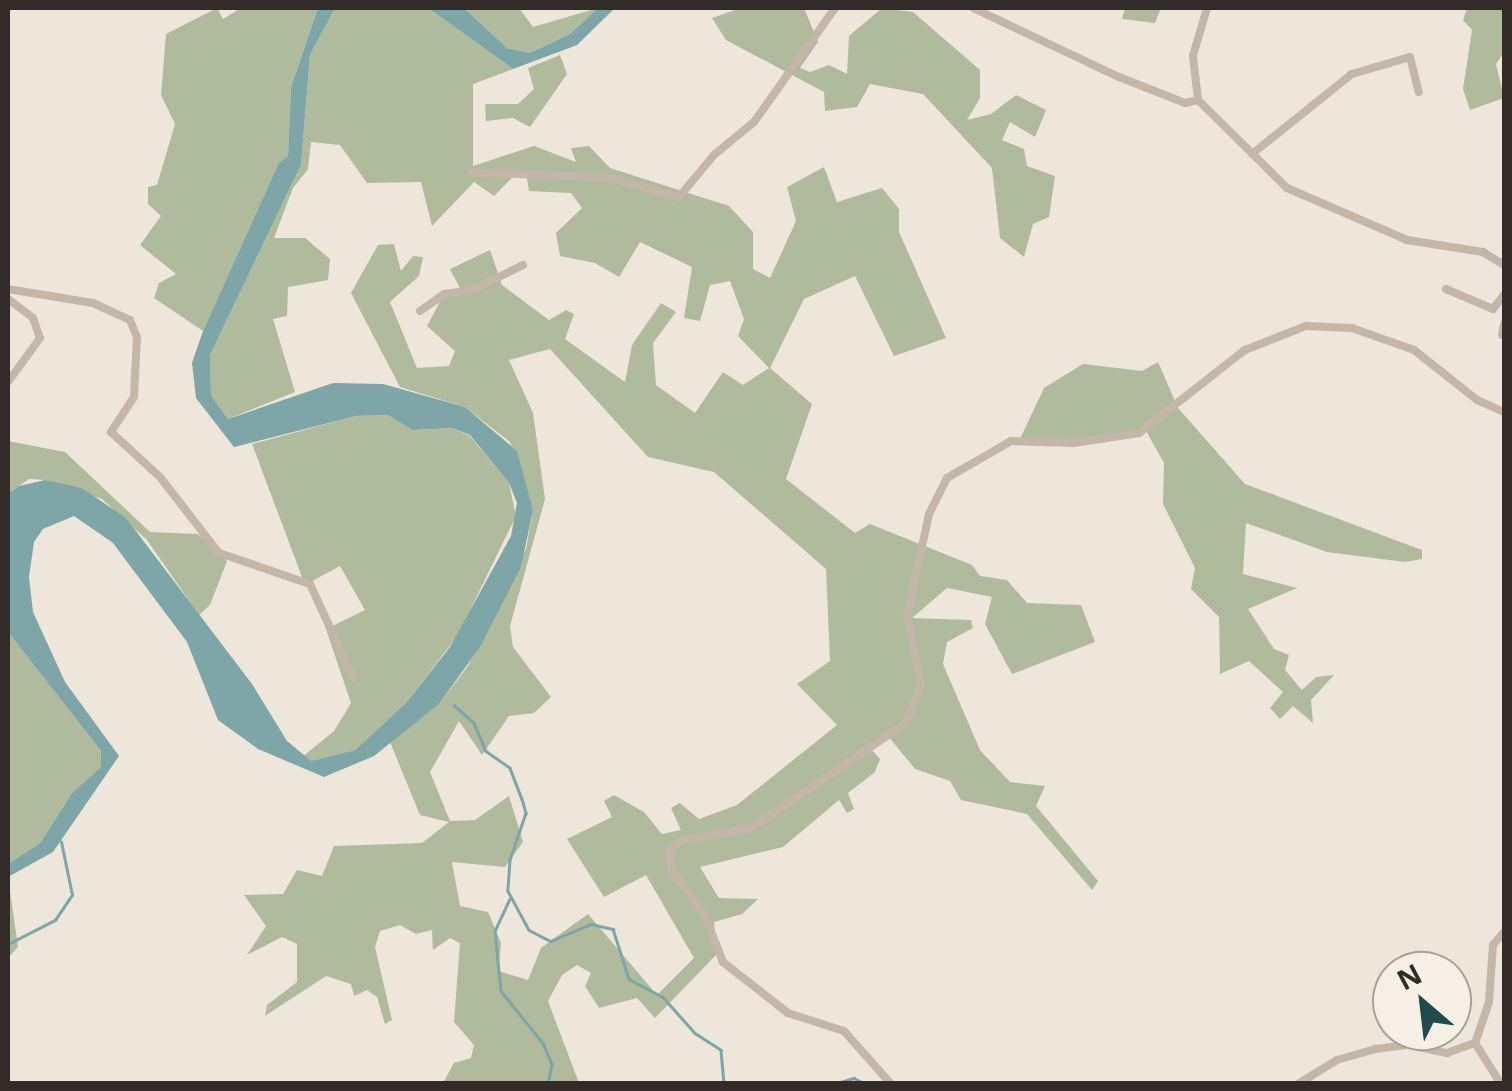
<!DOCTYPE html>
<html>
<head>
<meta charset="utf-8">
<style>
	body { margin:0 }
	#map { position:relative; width:1512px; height:1091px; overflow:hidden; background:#eee5db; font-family:"Open Sans",sans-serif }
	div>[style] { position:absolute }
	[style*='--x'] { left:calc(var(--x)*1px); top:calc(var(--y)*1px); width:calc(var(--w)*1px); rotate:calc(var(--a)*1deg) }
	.green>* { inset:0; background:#b0bb9d }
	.water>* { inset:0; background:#7ea5a7 }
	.stream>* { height:2.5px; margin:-1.25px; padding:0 1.25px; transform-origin:1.25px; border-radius:1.25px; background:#7ea5a7 }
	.minor>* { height:8px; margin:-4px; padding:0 4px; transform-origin:4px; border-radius:4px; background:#c4b6a8 }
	span { translate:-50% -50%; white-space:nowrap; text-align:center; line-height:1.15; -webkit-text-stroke:8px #f6efe6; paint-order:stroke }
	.frame { position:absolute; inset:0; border:10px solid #322b27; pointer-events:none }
	.north { position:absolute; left:1372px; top:951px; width:100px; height:100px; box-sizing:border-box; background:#f6efe6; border:2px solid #a8a19a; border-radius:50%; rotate:332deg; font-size:28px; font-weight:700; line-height:40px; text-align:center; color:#322b27 }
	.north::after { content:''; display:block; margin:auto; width:35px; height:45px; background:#224b4e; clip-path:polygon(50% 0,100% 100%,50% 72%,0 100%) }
</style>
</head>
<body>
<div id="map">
	<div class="green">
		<div style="clip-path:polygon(217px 8px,223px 19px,241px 8px,318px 8px,291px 87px,288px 157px,274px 175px,203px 331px,154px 298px,159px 283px,176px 274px,140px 245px,161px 216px,148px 204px,148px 187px,157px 185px,175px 124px,161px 95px,166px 34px)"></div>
		<div style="clip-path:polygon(evenodd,335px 8px,428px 8px,513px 69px,473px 84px,473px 166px,534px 146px,576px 162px,571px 148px,589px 146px,610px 168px,729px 206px,753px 232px,753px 269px,770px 278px,796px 221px,787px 187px,824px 167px,837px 202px,882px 188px,899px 209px,899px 232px,946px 338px,894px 356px,855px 276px,804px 299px,770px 368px,812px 404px,786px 479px,855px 533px,870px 524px,972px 565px,980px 576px,1007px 580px,1027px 603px,1081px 605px,1095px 642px,1012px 674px,985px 624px,992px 597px,947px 588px,912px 618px,971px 620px,973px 628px,947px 642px,943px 664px,980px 750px,1010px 782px,1045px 786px,1036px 806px,1098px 881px,1092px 890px,1027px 814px,961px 800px,950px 781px,915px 769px,888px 736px,871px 749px,880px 759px,875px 772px,848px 793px,854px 809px,847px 813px,839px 800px,783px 847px,700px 867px,719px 898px,758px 899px,742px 914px,714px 922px,717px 954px,655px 1018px,637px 998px,599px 1008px,585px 986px,591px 973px,577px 965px,562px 975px,548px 1001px,579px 1083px,443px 1083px,454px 1063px,471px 1058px,474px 1045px,454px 1022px,460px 943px,450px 938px,433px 950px,432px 930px,416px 934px,400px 925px,380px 931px,375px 947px,392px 1020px,385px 1024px,377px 997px,367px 990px,354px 996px,351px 984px,326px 976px,265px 1016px,267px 1005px,297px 982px,297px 944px,282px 937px,247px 955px,266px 926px,244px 895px,283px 894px,297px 870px,322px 876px,334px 846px,422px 843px,449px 822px,420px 815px,390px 742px,439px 704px,468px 666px,526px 549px,533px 510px,510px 442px,465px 407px,400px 387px,351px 293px,378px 245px,394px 244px,401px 271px,413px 256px,423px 257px,419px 276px,390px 302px,417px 368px,449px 366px,455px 351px,427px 326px,444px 294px,462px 292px,450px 269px,490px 250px,502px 285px,549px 320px,566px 310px,574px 314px,565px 339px,625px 382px,632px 345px,661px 303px,676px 312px,653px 343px,656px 385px,695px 413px,723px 372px,743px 385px,769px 368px,738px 336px,744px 319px,730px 281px,710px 285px,700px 321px,684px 318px,692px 267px,640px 242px,619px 277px,595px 263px,560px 256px,556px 233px,582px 208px,571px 193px,529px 191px,526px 173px,517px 173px,494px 196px,474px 182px,432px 226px,421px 182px,367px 183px,340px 145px,311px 142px,308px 169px,293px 188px,274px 238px,305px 238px,330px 259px,328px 280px,288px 287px,287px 316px,273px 319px,295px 392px,228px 419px,211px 395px,210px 355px,301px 165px,310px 55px,335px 8px,550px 349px,648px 457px,714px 472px,826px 569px,830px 661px,797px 684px,837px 725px,737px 805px,699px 819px,680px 803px,671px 808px,681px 830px,662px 834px,644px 812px,614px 795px,604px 801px,612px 817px,567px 839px,604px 897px,646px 875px,694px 958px,657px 995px,588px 914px,541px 948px,528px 980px,498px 971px,501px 943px,488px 912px,460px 906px,452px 862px,505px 867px,523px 842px,509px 796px,475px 820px,450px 821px,430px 772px,459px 721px,482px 755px,509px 716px,534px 713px,551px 697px,513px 647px,510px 626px,545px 499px,533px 413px,509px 360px,550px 349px)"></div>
		<div style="clip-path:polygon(464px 8px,519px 8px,533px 27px,598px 8px,570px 34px,530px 53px,507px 48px)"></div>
		<div style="clip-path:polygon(741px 8px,804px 8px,818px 42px,800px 68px,810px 72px,829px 65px,847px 74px,849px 36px,882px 8px,913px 12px,980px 70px,980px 98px,967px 120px,991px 114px,1016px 95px,1046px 110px,1035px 137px,1010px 122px,1002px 140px,1024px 149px,1027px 166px,1055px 176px,1049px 217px,1033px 224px,1024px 257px,1000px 238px,992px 168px,923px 94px,870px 84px,857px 107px,825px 111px,824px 92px,726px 40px,712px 18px)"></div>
		<div style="clip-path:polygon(1125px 8px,1161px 8px,1155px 23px,1122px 19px)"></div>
		<div style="clip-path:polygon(1467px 8px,1504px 8px,1504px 52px,1496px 64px,1504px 98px,1470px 110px,1463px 89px,1472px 30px,1463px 20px)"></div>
		<div style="clip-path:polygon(560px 55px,567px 74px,530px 127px,513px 118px,486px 121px,485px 104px,518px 104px,534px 89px,528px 68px)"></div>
		<div style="clip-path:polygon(1158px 362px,1178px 408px,1245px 484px,1422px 550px,1422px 559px,1405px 562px,1327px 552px,1246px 523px,1243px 574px,1297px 588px,1248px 609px,1274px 649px,1289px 655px,1285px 670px,1302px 690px,1316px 677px,1334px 675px,1311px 700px,1313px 723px,1293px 706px,1280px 719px,1270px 708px,1283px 692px,1249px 661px,1220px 674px,1219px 617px,1191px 589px,1195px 568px,1163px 504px,1164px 463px,1146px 431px,1071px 444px,1020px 439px,1044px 388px,1083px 364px,1142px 371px)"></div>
		<div style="clip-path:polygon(388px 415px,414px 430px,452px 428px,470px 436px,509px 483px,516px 516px,458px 635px,406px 703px,355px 750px,311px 761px,301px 758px,334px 731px,351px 703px,326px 629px,365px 610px,340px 566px,305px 585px,252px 444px,356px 416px)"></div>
		<div style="clip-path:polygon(8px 441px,65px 452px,150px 532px,198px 534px,227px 561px,210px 605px,199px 615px,147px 540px,102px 499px,45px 480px,29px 479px,8px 494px)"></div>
		<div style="clip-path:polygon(8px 632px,101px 751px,101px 767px,72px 793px,40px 843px,8px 864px)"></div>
		<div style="clip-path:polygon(8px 877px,18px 947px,8px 958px)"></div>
	</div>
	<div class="water">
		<div style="clip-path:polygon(318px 8px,335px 8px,310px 55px,301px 165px,210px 355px,211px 395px,228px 419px,333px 383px,383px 384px,465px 407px,517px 451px,533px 510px,521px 567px,480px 647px,439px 704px,374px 756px,324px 777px,258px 749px,218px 720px,187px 642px,113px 543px,74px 516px,43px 529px,34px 542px,29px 577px,33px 612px,65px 682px,119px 756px,53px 852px,8px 877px,8px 864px,40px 843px,72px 793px,101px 767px,101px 751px,8px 632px,8px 494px,19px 486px,45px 480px,82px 488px,126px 518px,252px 684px,287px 741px,311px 761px,355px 750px,406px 703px,450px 647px,511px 536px,517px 503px,509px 483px,470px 435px,452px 428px,413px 430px,388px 415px,356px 416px,234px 447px,196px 398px,192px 363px,203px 331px,279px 163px,288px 156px,291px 87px)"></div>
		<div style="clip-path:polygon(428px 8px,464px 8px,507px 48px,530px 53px,570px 34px,598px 8px,615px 8px,577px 45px,513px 69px)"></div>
	</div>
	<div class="stream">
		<div style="--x:454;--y:705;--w:27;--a:42"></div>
		<div style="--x:474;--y:723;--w:30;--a:67"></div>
		<div style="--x:486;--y:751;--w:29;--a:35"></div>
		<div style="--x:510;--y:768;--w:33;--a:69"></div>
		<div style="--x:522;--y:799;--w:15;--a:74"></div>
		<div style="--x:526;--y:813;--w:50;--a:108.8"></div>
		<div style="--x:510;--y:860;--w:31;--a:94"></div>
		<div style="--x:508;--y:891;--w:44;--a:61.7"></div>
		<div style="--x:529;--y:930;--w:25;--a:27"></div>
		<div style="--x:551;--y:941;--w:43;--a:-23"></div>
		<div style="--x:591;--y:924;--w:23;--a:13"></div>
		<div style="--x:613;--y:929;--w:52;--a:72.3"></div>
		<div style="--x:629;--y:979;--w:38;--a:28"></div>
		<div style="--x:663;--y:997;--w:48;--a:48.4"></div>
		<div style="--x:695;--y:1033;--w:31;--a:33"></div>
		<div style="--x:721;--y:1050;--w:34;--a:85"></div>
		<div style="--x:510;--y:899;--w:35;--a:115"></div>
		<div style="--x:495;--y:931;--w:60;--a:84.3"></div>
		<div style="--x:501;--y:991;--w:67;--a:51.1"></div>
		<div style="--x:543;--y:1043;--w:23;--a:67"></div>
		<div style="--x:552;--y:1064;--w:20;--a:101"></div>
		<div style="--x:8;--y:944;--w:53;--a:-27.1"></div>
		<div style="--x:55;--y:920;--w:30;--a:-56"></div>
		<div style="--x:72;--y:895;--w:54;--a:-101.7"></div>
		<div style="--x:834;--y:1084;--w:21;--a:-17"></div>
		<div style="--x:854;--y:1078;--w:13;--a:27"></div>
	</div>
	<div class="minor">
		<div style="--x:973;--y:8;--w:161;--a:25.3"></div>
		<div style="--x:1119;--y:77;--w:71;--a:21.5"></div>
		<div style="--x:1185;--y:103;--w:13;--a:-13"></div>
		<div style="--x:1207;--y:8;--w:50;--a:106.3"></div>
		<div style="--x:1193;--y:56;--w:44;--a:83.5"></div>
		<div style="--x:1198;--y:100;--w:125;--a:44.7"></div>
		<div style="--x:1287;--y:188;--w:131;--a:23.4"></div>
		<div style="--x:1407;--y:240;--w:77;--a:9"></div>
		<div style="--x:1483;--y:252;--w:25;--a:32"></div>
		<div style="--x:1252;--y:154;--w:128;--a:-38.7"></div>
		<div style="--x:1352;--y:74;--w:60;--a:-16.3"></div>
		<div style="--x:1410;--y:57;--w:36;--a:76"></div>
		<div style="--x:472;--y:172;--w:139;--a:2.5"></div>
		<div style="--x:611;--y:178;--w:71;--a:15.6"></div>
		<div style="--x:679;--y:197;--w:55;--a:-50.2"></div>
		<div style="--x:714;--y:155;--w:52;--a:-39.5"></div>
		<div style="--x:754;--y:122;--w:140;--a:-54.6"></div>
		<div style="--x:8;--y:289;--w:86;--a:9.4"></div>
		<div style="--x:93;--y:303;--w:41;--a:24.7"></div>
		<div style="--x:130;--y:320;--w:18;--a:68"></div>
		<div style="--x:137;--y:337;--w:60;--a:92.9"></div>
		<div style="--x:134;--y:397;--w:42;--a:123.3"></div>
		<div style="--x:111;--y:432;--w:67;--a:42.6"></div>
		<div style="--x:160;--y:477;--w:96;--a:52.2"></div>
		<div style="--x:219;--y:553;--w:96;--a:18.8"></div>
		<div style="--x:310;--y:584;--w:103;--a:65.4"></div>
		<div style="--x:1446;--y:289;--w:51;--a:23.1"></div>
		<div style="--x:1493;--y:309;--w:18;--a:-52"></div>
		<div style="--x:8;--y:299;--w:31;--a:37"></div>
		<div style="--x:33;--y:318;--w:21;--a:71"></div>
		<div style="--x:40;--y:338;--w:54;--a:126"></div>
		<div style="--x:420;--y:311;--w:29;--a:-35"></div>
		<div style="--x:444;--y:294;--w:29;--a:-8"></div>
		<div style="--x:473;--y:290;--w:56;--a:-26.6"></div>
		<div style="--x:1502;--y:335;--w:11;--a:-80"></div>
		<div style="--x:891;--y:1084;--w:71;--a:-131.6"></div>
		<div style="--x:844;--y:1031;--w:59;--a:-162.2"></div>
		<div style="--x:788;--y:1013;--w:83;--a:-141.9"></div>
		<div style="--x:723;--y:962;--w:49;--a:-111.4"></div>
		<div style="--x:705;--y:916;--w:56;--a:-126.3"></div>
		<div style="--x:672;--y:871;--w:20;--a:-99"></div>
		<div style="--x:669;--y:851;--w:15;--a:-42"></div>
		<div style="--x:680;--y:841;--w:72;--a:-10.4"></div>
		<div style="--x:751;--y:828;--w:187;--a:-34.1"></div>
		<div style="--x:906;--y:723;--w:41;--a:-68.5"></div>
		<div style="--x:921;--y:685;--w:70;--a:-101.5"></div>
		<div style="--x:907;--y:616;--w:104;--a:-77.8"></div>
		<div style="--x:929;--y:514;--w:40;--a:-63.4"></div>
		<div style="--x:947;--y:478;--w:74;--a:-30"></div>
		<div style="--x:1011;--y:441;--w:63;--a:1.8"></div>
		<div style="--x:1074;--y:443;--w:66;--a:-8.7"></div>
		<div style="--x:1139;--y:433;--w:135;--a:-38.1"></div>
		<div style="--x:1245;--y:350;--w:66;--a:-21.5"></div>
		<div style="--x:1306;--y:326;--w:46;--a:2.5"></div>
		<div style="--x:1352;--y:328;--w:66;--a:19.5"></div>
		<div style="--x:1414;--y:350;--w:80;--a:38.4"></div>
		<div style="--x:1477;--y:400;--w:30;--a:24"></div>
		<div style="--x:1298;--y:1084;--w:46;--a:-31.6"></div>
		<div style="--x:1337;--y:1060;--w:40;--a:-16"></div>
		<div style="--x:1375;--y:1049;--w:34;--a:-7"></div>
		<div style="--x:1409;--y:1045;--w:39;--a:12"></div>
		<div style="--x:1447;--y:1053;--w:30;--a:-20"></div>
		<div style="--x:1501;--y:1084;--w:49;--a:-122.4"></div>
		<div style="--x:1475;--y:1043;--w:43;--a:-71.1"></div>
		<div style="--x:1489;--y:1002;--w:57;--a:-86"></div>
		<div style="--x:1493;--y:945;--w:17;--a:-50"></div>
	</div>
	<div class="frame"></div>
	<div class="north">N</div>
</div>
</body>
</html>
